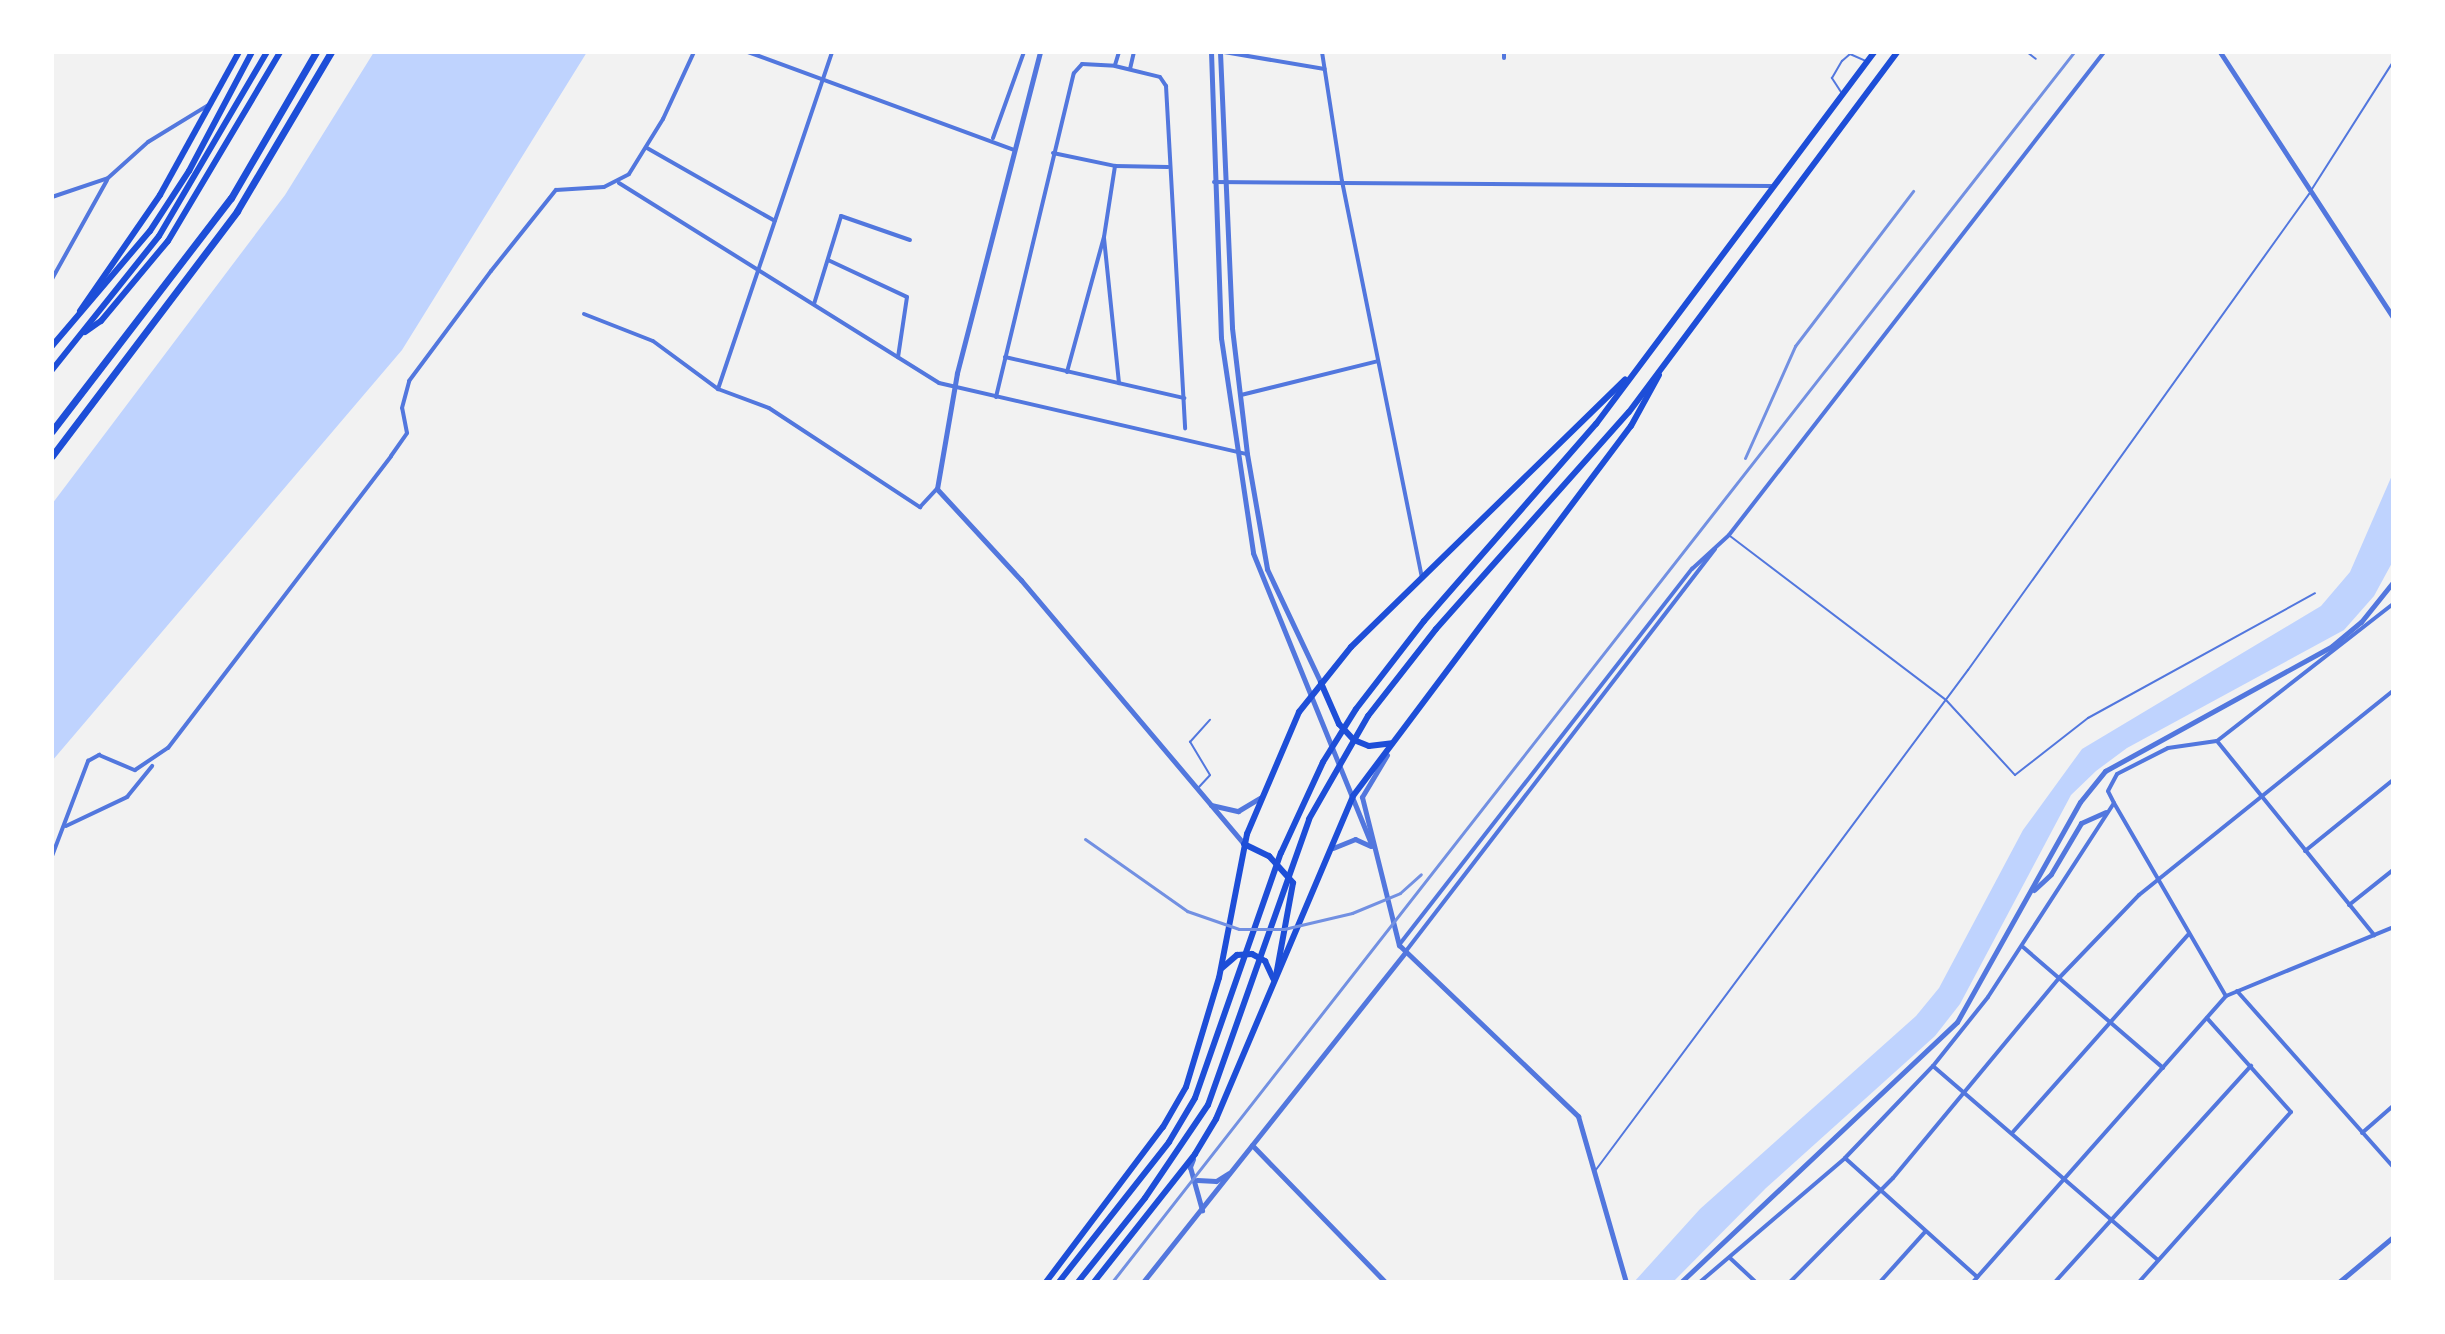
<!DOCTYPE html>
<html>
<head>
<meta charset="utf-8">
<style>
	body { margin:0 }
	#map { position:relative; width:2445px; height:1334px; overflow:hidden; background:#f2f2f2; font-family:Merriweather,serif }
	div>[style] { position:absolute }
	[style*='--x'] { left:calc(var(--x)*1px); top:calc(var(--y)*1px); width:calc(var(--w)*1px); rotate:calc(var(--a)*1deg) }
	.water>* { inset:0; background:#bfd3fe }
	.service>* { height:2px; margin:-1px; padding:0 1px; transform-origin:1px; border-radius:1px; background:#5277de }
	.minor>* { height:4px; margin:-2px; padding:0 2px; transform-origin:2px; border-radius:2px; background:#5277de }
	.tertiary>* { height:5px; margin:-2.5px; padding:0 2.5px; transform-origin:2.5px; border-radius:2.5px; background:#5277de }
	.secondary>* { height:6px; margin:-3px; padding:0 3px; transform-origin:3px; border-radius:3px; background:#1d4ed8 }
	.primary>* { height:6px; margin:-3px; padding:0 3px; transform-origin:3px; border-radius:3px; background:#1d4ed8 }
	.motorway>* { height:7px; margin:-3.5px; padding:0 3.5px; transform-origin:3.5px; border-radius:3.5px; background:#1d4ed8 }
	.rail>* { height:3px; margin:-1.5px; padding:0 1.5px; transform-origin:1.5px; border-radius:1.5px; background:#7290e2 }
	span { translate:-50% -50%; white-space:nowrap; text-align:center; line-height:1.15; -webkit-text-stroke:6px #fff; paint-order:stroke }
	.frame { position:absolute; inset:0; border:54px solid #fff; pointer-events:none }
</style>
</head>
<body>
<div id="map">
	<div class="water">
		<div style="clip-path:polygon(374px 52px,587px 52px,402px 350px,52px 761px,52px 504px,285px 195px)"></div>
		<div style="clip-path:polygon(2393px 473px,2393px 561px,2374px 596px,2344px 630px,2127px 748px,2096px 771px,2071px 795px,1960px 1004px,1935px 1036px,1766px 1188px,1673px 1282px,1634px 1282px,1700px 1209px,1916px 1016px,1939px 988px,2023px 830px,2082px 749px,2321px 606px,2350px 572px)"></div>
	</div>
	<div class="service">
		<div style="--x:2027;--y:52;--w:11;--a:38"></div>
		<div style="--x:1841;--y:92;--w:17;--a:-123"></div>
		<div style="--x:1832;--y:78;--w:20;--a:-60"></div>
		<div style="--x:1842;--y:61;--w:11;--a:-41"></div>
		<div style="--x:1850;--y:54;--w:17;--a:24"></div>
		<div style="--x:2312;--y:189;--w:151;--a:-57.5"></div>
		<div style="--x:1730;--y:536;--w:271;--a:37.2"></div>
		<div style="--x:1946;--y:700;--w:102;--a:47.4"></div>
		<div style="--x:2015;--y:775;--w:93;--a:-38"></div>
		<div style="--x:2088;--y:718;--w:259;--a:-28.8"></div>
		<div style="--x:1199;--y:787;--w:16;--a:-47"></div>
		<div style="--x:1210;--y:775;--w:39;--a:-121"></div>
		<div style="--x:1190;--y:742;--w:30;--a:-48"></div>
		<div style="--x:1595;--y:1171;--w:625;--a:-53.33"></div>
		<div style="--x:1968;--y:670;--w:586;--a:-54.38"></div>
	</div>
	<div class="minor">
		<div style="--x:748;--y:52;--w:284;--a:20.2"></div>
		<div style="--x:1224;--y:52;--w:102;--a:9.6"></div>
		<div style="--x:1322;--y:52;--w:131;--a:81.2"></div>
		<div style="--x:1342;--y:181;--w:403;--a:78.6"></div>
		<div style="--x:1504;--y:52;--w:6;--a:90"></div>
		<div style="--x:1115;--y:65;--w:14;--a:-73"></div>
		<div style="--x:1130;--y:69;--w:17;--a:-77"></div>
		<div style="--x:993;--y:138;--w:91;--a:-70.2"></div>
		<div style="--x:647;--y:148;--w:147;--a:29.7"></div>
		<div style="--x:1053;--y:153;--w:63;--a:11.8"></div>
		<div style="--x:1115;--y:166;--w:53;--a:1.1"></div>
		<div style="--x:1214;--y:182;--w:557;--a:0.41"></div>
		<div style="--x:619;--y:183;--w:377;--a:32"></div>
		<div style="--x:939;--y:383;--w:316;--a:13"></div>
		<div style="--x:52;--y:197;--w:59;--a:-18.7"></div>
		<div style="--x:108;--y:178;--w:54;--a:-42"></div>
		<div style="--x:148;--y:142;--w:73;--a:-31.5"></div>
		<div style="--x:1104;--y:238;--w:146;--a:84.1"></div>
		<div style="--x:828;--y:260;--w:87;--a:25.1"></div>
		<div style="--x:907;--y:297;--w:61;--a:98.5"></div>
		<div style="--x:52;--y:279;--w:113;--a:-60.9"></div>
		<div style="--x:814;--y:304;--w:92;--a:-72.9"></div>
		<div style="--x:841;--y:216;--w:73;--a:19.2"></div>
		<div style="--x:584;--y:314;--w:74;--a:21.4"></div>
		<div style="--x:653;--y:341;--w:81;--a:36.4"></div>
		<div style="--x:718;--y:389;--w:54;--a:20.4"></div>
		<div style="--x:769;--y:408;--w:181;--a:33.3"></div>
		<div style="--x:920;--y:507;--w:25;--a:-47"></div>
		<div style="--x:1005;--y:357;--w:184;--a:12.9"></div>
		<div style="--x:1067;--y:372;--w:140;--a:-74.7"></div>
		<div style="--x:1104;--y:237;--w:72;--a:-81.2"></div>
		<div style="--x:718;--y:389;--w:356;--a:-71.3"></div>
		<div style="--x:1241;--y:395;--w:141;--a:-13.9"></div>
		<div style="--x:996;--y:397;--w:333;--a:-76.5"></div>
		<div style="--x:1074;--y:73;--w:12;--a:-48"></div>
		<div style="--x:1082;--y:64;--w:33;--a:3"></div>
		<div style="--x:1115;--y:66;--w:46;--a:13.7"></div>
		<div style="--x:1160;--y:77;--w:11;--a:56"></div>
		<div style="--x:1166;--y:86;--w:343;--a:86.8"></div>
		<div style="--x:2217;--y:741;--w:250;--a:51"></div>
		<div style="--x:2114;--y:803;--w:223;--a:59.9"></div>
		<div style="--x:66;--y:826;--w:68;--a:-25.4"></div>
		<div style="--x:127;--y:797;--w:40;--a:-51"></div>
		<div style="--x:2305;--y:851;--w:113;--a:-38.9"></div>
		<div style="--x:52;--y:856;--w:102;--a:-69.2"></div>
		<div style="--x:88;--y:761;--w:13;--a:-29"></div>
		<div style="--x:99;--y:755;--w:39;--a:23"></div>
		<div style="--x:135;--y:770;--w:40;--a:-34"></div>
		<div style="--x:168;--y:748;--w:367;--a:-52.6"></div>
		<div style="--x:391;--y:456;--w:28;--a:-55"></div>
		<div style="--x:407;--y:433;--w:25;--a:-101"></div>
		<div style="--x:402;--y:408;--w:28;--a:-75"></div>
		<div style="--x:409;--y:381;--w:137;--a:-53.3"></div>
		<div style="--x:491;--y:271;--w:104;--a:-51.3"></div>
		<div style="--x:556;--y:190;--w:48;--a:-3.6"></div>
		<div style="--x:604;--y:187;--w:28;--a:-27"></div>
		<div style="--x:629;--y:174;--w:65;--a:-58.3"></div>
		<div style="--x:663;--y:119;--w:74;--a:-65.2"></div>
		<div style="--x:2349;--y:905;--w:56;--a:-38.5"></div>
		<div style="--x:1399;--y:945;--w:477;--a:-52.1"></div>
		<div style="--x:1692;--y:569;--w:50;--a:-42.6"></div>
		<div style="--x:1729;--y:535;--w:611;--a:-52.17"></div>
		<div style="--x:2023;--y:947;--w:185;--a:40.8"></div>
		<div style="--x:1406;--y:951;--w:507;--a:-52.45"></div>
		<div style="--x:2237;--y:991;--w:235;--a:48.4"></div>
		<div style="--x:1933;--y:1066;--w:297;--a:40.8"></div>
		<div style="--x:2012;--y:1133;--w:265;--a:-48.4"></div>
		<div style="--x:2362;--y:1133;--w:41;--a:-41.1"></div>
		<div style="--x:1845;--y:1158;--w:178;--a:42"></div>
		<div style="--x:1730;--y:1258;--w:35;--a:43"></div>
		<div style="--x:1700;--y:1282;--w:191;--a:-40.5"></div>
		<div style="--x:1845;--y:1158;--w:127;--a:-46.3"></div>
		<div style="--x:1933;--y:1066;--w:88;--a:-51.4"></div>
		<div style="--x:1988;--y:997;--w:231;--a:-57"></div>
		<div style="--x:2114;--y:803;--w:13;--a:-117"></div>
		<div style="--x:2108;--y:791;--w:19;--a:-62"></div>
		<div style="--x:2117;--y:774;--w:57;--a:-27"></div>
		<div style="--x:2168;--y:748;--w:49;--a:-8.1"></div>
		<div style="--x:2217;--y:741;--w:223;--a:-37.9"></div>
		<div style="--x:1790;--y:1282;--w:146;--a:-45.3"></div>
		<div style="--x:1893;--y:1178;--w:261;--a:-50.3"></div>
		<div style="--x:2060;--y:977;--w:114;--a:-46.1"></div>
		<div style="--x:2139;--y:895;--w:326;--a:-38.8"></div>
		<div style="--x:1880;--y:1282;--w:67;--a:-48"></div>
		<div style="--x:1973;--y:1282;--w:382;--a:-48.5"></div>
		<div style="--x:2226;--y:996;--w:181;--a:-22.4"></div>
		<div style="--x:2055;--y:1282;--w:292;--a:-47.8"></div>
		<div style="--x:2139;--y:1282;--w:228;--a:-48.2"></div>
		<div style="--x:2291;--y:1112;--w:126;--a:-131.8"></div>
	</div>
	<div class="tertiary">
		<div style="--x:1040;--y:52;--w:332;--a:104.5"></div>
		<div style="--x:957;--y:373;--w:118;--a:99.8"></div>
		<div style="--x:937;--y:489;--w:124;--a:47.3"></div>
		<div style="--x:1021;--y:580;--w:346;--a:49.8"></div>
		<div style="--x:1211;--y:52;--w:286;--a:88"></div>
		<div style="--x:1221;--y:338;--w:217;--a:81.5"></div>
		<div style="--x:1253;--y:553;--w:316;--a:67.9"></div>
		<div style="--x:1220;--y:52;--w:276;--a:87.5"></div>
		<div style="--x:1232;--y:328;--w:127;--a:83.2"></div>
		<div style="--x:1247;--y:454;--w:117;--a:80.1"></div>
		<div style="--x:1267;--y:569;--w:126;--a:64.7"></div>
		<div style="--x:2220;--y:52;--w:316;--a:56.9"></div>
		<div style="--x:1387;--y:755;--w:49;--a:120.8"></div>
		<div style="--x:1362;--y:797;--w:153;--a:76"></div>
		<div style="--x:1399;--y:945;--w:248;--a:43.7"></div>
		<div style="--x:1578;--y:1116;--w:173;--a:73.9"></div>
		<div style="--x:1211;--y:805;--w:28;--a:13"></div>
		<div style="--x:1238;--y:811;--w:26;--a:-31"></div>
		<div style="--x:1333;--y:848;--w:24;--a:-22"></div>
		<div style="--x:1355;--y:839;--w:17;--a:24"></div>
		<div style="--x:2034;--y:890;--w:23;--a:-43"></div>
		<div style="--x:2051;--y:874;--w:59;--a:-59.5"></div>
		<div style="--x:2081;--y:823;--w:27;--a:-24"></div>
		<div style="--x:1252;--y:1145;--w:191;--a:45.8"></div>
		<div style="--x:1193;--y:1159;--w:9;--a:111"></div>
		<div style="--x:1190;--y:1167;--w:45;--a:74.4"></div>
		<div style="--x:1197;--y:1180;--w:19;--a:3"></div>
		<div style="--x:1216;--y:1181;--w:15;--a:-32"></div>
		<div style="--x:1143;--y:1282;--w:421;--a:-51.5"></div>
		<div style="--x:1681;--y:1282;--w:379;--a:-43.3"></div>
		<div style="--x:1957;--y:1022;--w:252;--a:-60.8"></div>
		<div style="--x:2080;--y:802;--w:40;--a:-51"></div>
		<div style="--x:2105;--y:771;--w:259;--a:-28.8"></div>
		<div style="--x:2332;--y:646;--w:38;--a:-40"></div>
		<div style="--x:2361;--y:622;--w:51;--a:-51.3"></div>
		<div style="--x:2339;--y:1282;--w:70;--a:-39.8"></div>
	</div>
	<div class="secondary">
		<div style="--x:80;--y:311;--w:141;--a:-55.4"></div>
		<div style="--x:160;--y:195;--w:163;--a:-61.1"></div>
		<div style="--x:85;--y:332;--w:19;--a:-35"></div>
		<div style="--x:101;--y:321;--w:104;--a:-50.1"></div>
		<div style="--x:168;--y:241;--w:220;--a:-59.3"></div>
	</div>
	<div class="primary">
		<div style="--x:52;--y:346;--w:151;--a:-49.6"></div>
		<div style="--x:150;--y:231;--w:72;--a:-57"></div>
		<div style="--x:189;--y:171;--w:135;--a:-62.1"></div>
		<div style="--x:52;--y:370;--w:171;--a:-51.4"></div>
		<div style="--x:159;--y:236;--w:213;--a:-59.6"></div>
		<div style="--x:1321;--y:683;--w:45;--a:66.3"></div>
		<div style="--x:1339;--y:724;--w:22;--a:47"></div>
		<div style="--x:1354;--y:740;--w:16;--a:22"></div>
		<div style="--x:1369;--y:746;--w:23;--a:-7"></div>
		<div style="--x:1244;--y:844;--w:28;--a:26"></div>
		<div style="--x:1269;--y:856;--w:36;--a:48"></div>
		<div style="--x:1293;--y:883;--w:95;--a:100.4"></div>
		<div style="--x:1222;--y:968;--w:20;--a:-41"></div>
		<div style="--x:1237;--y:955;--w:15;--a:-4"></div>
		<div style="--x:1252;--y:954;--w:15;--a:28"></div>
		<div style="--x:1265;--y:961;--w:19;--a:65"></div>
		<div style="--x:1046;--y:1282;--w:194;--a:-53"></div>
		<div style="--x:1163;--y:1127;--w:46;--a:-60.1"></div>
		<div style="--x:1186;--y:1087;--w:114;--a:-73.2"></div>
		<div style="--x:1219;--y:978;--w:147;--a:-79"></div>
		<div style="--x:1247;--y:834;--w:133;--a:-66.9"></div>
		<div style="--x:1299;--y:712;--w:83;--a:-51.3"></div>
		<div style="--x:1351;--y:647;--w:383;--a:-44.3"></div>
		<div style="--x:1059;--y:1282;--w:178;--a:-51.8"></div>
		<div style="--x:1169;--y:1142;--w:51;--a:-59.4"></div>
		<div style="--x:1195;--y:1098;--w:260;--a:-70.7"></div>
		<div style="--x:1281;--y:853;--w:100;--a:-65.2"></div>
		<div style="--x:1323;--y:762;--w:62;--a:-58.1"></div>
		<div style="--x:1356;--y:709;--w:111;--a:-52.3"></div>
		<div style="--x:1424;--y:621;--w:262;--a:-48.9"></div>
		<div style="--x:1596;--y:424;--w:464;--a:-53.2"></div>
		<div style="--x:1078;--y:1282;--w:107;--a:-51.4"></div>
		<div style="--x:1145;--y:1198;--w:112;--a:-55.9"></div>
		<div style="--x:1208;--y:1105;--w:303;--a:-70.5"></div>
		<div style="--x:1309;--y:819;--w:119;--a:-60.2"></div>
		<div style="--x:1368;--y:716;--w:110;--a:-52"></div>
		<div style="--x:1436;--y:629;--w:290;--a:-48.4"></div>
		<div style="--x:1629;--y:412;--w:449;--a:-53.3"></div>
		<div style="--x:1094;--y:1282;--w:163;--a:-51.7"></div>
		<div style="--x:1195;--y:1154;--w:41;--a:-59"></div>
		<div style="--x:1216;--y:1119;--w:351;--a:-67"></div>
		<div style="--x:1353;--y:796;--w:463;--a:-53.1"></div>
		<div style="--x:1631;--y:426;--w:58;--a:-61.2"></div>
	</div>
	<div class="motorway">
		<div style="--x:52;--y:431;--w:294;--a:-52.5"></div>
		<div style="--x:231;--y:198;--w:169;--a:-59.8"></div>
		<div style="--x:52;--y:456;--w:307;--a:-52.9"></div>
		<div style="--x:237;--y:211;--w:185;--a:-59.4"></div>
	</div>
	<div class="rail">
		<div style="--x:1745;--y:458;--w:123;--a:-65.9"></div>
		<div style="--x:1795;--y:346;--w:195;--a:-52.7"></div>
		<div style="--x:1085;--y:839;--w:125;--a:35.2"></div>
		<div style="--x:1187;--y:911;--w:55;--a:19.1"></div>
		<div style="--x:1239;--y:929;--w:45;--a:0"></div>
		<div style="--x:1284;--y:929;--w:70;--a:-13.2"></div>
		<div style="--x:1352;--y:913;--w:52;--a:-22.6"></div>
		<div style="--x:1400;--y:893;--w:28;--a:-42"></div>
		<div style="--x:1112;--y:1282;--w:1562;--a:-51.97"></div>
	</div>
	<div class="frame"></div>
</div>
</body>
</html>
